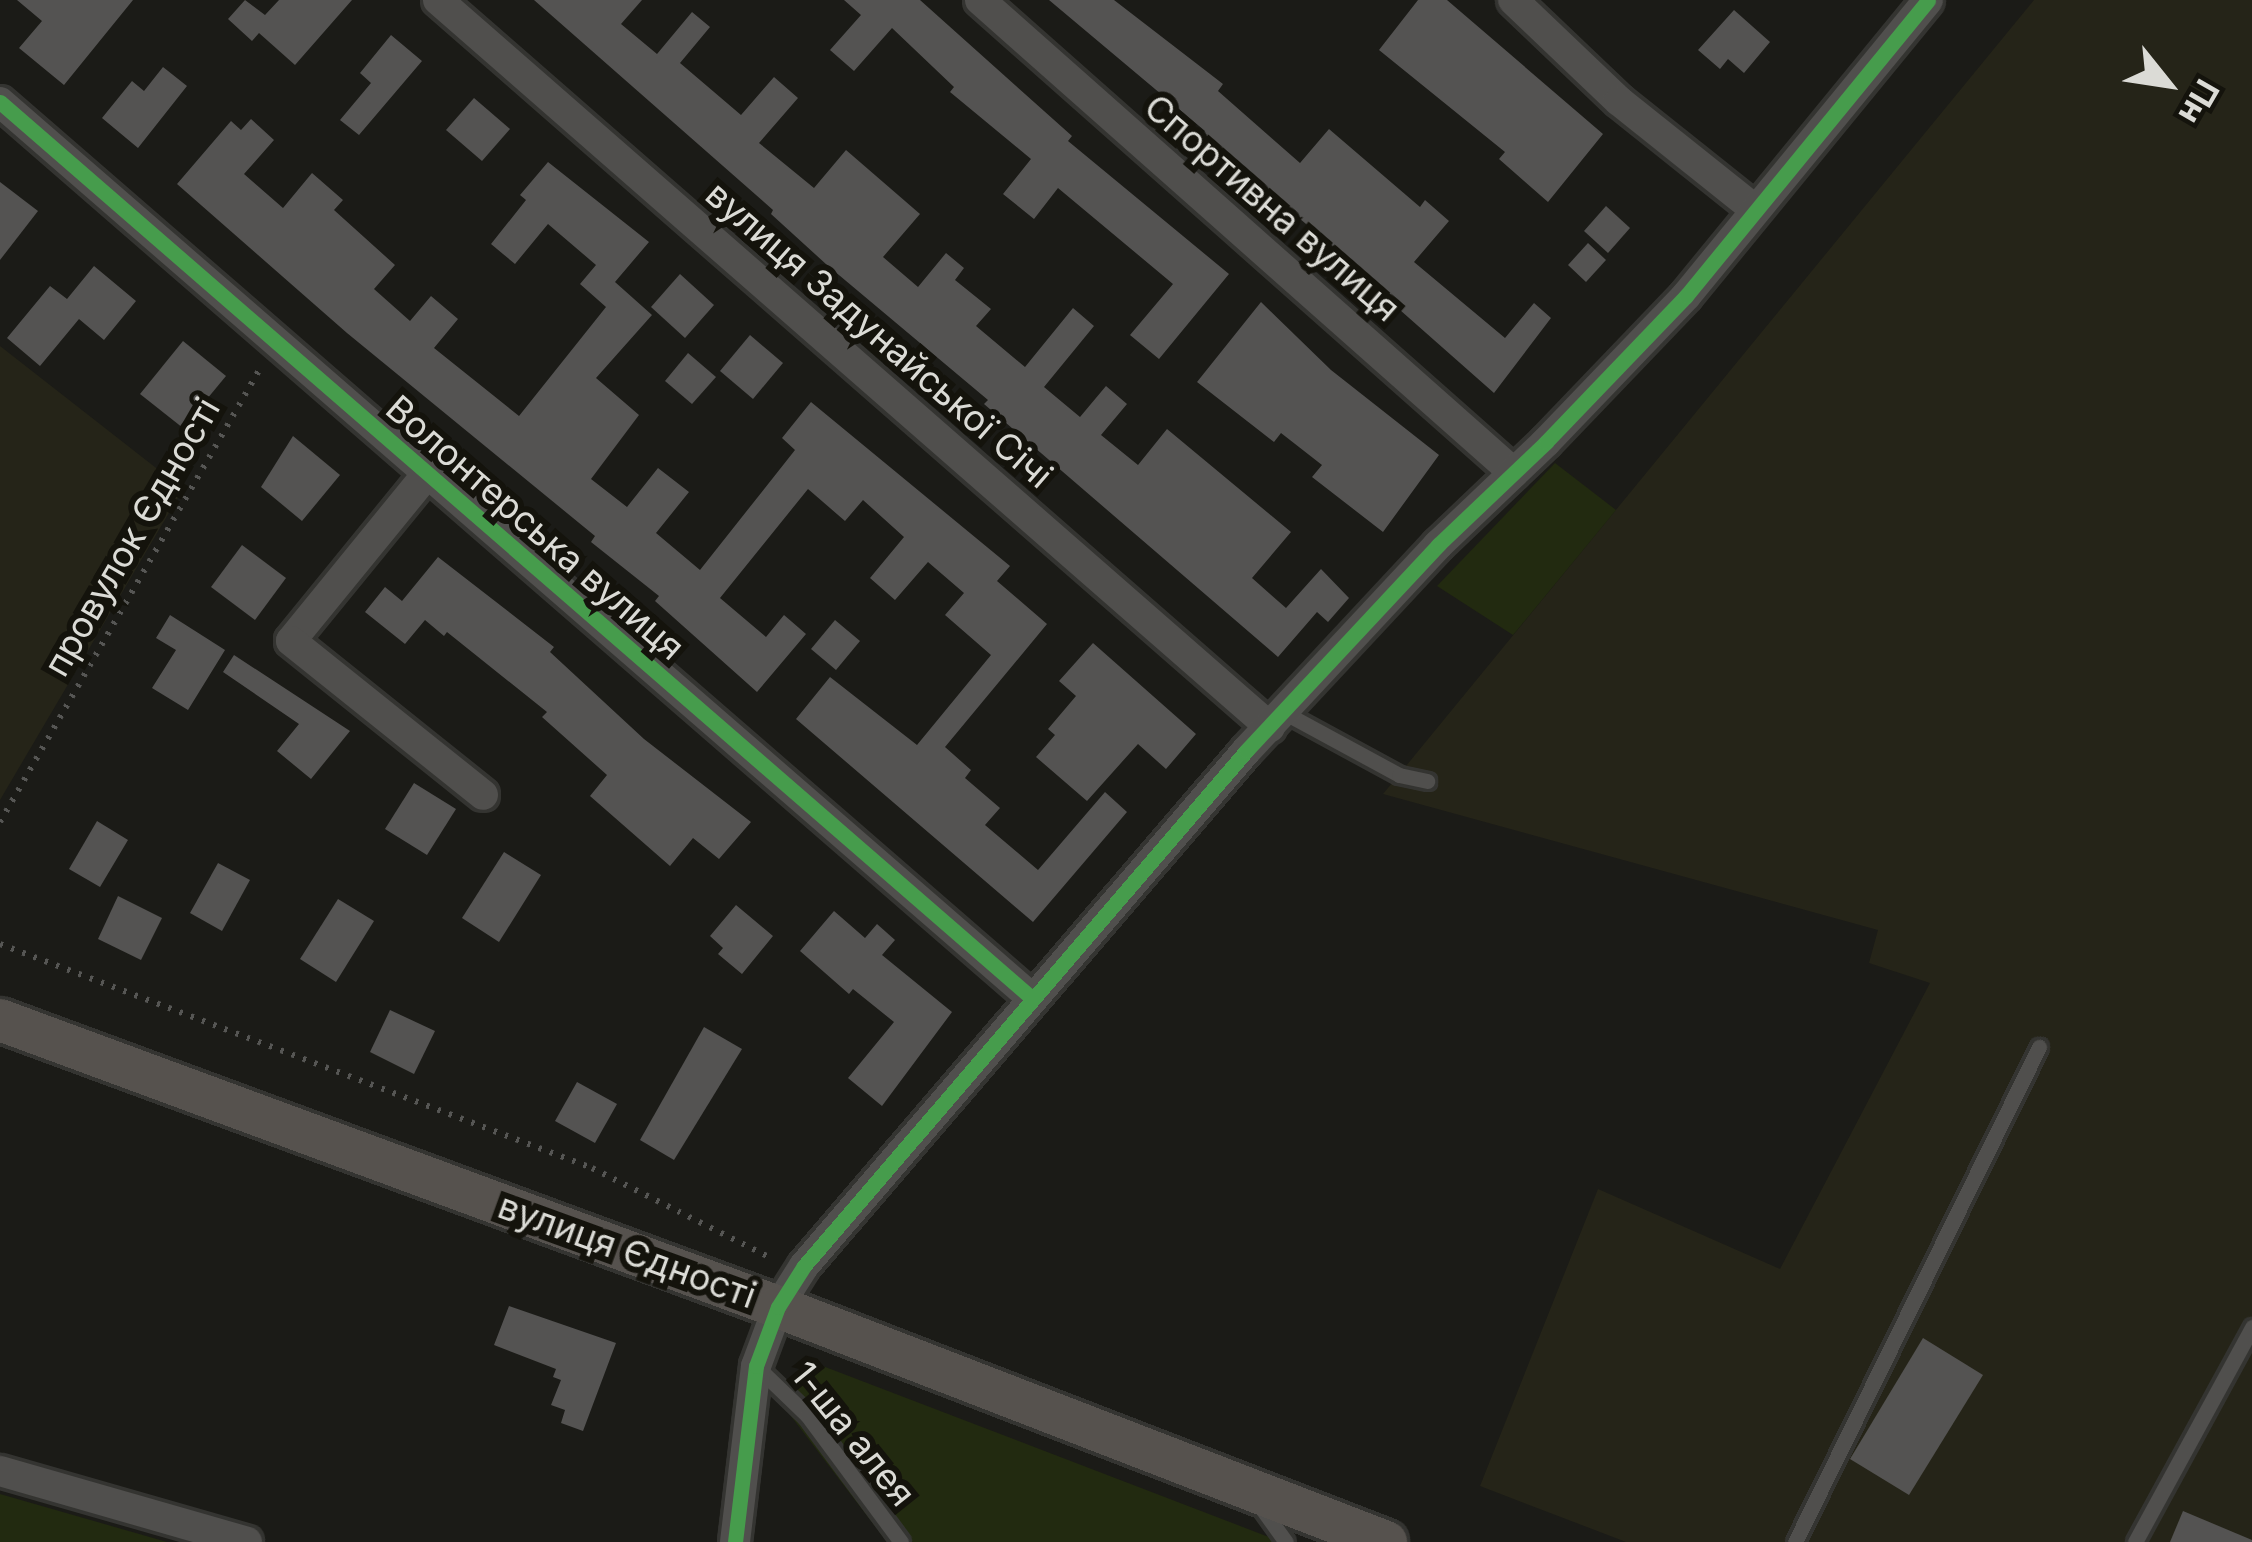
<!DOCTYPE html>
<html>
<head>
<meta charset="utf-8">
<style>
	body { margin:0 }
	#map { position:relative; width:2252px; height:1542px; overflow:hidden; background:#1b1b17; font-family:Inter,sans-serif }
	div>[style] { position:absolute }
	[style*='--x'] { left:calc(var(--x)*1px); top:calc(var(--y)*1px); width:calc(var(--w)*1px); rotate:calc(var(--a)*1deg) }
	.built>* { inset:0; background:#252418 }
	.green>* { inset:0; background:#222a10 }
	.building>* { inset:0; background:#545352 }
	.path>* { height:6px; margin-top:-3px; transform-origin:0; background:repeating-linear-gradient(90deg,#565654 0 3px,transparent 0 12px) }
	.roads { filter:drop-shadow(3px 0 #343431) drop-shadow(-3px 0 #343431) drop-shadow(0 3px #343431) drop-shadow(0 -3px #343431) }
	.service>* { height:15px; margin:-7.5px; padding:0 7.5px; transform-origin:7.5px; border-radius:7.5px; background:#504f4d }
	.minor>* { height:30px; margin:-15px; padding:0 15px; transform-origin:15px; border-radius:15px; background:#504f4d }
	.secondary>* { height:42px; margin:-21px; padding:0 21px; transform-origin:21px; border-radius:21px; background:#56524e }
	.cycleway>* { height:15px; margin:-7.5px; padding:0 7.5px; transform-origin:7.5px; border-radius:7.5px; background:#469c4c }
	span { translate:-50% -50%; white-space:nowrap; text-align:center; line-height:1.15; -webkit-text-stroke:12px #14130c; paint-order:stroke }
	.street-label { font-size:36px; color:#dbdbd6 }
	.north { position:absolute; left:2108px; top:24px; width:120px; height:120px; -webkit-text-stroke:9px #14130c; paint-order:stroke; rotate:120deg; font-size:33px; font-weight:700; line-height:48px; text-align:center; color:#dbdbd6 }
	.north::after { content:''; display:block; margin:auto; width:42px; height:54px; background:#dbdbd6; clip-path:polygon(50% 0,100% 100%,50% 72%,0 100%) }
</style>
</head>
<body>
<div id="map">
	<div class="built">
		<div style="clip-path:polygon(2034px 0,2252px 0,2252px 1542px,1626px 1542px,1480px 1486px,1598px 1189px,1780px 1269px,1930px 983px,1869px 963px,1878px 930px,1383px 794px)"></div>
		<div style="clip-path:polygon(0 346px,183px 489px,0 800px)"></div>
	</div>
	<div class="green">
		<div style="clip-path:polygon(1555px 463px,1616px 510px,1513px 635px,1437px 586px)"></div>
		<div style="clip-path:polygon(807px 1360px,1282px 1542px,887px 1542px,781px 1403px)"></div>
		<div style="clip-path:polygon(0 1494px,167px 1542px,0 1542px)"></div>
	</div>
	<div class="building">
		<div style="clip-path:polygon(17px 0,133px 0,64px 85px,19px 48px,42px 21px)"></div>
		<div style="clip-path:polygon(245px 0,265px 15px,279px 0,352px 0,295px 65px,259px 33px,252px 41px,228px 19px)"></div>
		<div style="clip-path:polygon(534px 0,642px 0,621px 24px,657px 54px,692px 12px,710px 27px,680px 63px,741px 115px,774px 77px,798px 98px,759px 143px,814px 188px,846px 150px,920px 214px,883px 257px,918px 287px,946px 253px,964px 268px,955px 280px,991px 309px,976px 326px,1025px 367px,1073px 308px,1094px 326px,1044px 387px,1080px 417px,1106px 386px,1127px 404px,1101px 435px,1138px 465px,1167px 429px,1291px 532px,1252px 578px,1286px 608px,1321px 569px,1349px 598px,1328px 622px,1317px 612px,1278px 657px,984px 404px,988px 400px,827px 265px,771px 214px,773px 210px)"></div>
		<div style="clip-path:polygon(844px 0,920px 0,1072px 136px,1068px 141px,1229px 274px,1159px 359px,1130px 335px,1173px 284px,1058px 188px,1034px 219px,1003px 194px,1031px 159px,950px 92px,954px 87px,892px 28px,854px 71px,830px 50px,861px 15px)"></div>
		<div style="clip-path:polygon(1049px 0,1114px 0,1223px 84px,1218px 91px,1300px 163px,1329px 129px,1420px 207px,1425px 200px,1449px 221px,1414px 262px,1505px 338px,1534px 303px,1551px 318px,1494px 393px,1400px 310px,1403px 306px,1201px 135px,1205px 131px)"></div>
		<div style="clip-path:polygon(1418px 0,1447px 0,1603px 134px,1548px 202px,1499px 159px,1505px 152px,1379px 50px)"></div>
		<div style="clip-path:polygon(1734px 10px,1770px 42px,1744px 73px,1728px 59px,1720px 69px,1698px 50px)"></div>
		<div style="clip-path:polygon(391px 35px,422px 61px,359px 135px,340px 120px,371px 83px,360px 73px)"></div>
		<div style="clip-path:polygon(163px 67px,187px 86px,138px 148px,102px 118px,132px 81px,144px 91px)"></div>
		<div style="clip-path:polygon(474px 98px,510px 129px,482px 161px,446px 130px)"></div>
		<div style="clip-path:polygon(251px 119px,274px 140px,244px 174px,283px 208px,312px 173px,343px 200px,334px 210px,395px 265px,374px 289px,410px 321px,431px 296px,458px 319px,434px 348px,519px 416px,606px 307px,580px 284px,596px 265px,548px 224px,515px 264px,491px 244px,526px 200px,520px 195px,548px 162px,649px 242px,615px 282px,652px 315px,596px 378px,639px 415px,591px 479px,627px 507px,658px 468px,689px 492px,656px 533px,700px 570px,795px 450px,782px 438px,811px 402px,1010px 566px,997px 581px,1047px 624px,945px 747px,971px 770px,965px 778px,1000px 808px,985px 825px,1038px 870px,1105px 792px,1127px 812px,1033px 922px,796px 719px,830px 677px,917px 745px,991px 655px,945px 615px,964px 593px,928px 562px,895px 600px,870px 578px,904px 537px,863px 500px,845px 521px,808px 489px,720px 598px,766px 637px,784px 615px,806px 634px,757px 692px,655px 601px,659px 596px,591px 542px,595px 536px,347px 333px,177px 184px,231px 121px,241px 130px)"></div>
		<div style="clip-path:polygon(0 182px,38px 211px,0 260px)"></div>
		<div style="clip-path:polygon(1606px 206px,1630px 228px,1608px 253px,1584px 231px)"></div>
		<div style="clip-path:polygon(1588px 243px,1606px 260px,1586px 282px,1568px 265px)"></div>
		<div style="clip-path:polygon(94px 266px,136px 301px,104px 340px,79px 319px,40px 366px,7px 338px,50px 286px,67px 299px)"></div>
		<div style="clip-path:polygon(680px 274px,714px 305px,685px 338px,651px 307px)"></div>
		<div style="clip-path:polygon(1261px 302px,1331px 370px,1439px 455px,1383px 532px,1312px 477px,1322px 465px,1281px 433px,1274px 442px,1197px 382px)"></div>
		<div style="clip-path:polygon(750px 335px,783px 363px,753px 399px,720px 371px)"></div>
		<div style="clip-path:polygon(183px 341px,226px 376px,183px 428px,140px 394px)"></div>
		<div style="clip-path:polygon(688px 353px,716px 377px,692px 404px,665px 381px)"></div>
		<div style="clip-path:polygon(293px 436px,340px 475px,302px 521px,261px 487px)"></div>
		<div style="clip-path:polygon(242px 545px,286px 578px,255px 620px,211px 587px)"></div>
		<div style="clip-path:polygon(438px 557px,554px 647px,550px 652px,644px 739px,751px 822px,719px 859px,693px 838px,670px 866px,590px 796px,607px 775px,542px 717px,547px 712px,447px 632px,444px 636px,425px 620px,405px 644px,365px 612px,385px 587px,402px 601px)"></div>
		<div style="clip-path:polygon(170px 615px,225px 650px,188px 710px,152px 688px,176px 650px,156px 638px)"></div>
		<div style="clip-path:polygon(835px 620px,860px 641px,836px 670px,811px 649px)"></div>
		<div style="clip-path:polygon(1093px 643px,1196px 734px,1166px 769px,1138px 744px,1087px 801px,1036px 757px,1055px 735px,1048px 729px,1076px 696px,1059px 681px)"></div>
		<div style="clip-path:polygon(234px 655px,350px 731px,311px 779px,277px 751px,299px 724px,223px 672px)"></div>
		<div style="clip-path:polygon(414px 783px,456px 809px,427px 855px,385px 829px)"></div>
		<div style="clip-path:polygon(97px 821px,128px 840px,100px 887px,69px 869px)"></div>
		<div style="clip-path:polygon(504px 852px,541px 875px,499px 942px,462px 918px)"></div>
		<div style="clip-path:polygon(218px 863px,250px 880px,222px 931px,190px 913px)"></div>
		<div style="clip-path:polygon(118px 896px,162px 918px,141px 960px,98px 939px)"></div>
		<div style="clip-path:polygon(338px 899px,374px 921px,336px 982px,300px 959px)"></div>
		<div style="clip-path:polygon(736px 905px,773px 936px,742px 974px,718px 954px,723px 948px,710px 936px)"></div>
		<div style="clip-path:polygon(834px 911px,865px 938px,877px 924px,895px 940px,882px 955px,952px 1012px,882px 1106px,848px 1078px,894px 1022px,853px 989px,849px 994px,800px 951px)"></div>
		<div style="clip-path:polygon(390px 1010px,435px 1031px,414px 1074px,370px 1052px)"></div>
		<div style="clip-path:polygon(704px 1027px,742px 1049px,674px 1160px,640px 1140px)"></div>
		<div style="clip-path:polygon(577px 1082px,617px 1104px,595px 1143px,555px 1121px)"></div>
		<div style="clip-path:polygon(509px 1306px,616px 1343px,583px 1431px,561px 1423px,565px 1410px,551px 1405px,561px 1380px,553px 1377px,556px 1369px,494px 1345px)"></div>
		<div style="clip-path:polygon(1923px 1338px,1983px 1375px,1909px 1495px,1850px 1459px)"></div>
		<div style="clip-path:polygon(2183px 1511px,2252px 1540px,2252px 1542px,2170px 1542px)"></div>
	</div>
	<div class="path">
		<div style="--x:0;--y:822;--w:527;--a:-60.17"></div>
		<div style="--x:0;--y:944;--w:633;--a:20.73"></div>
		<div style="--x:592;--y:1168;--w:200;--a:26.7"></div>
	</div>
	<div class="roads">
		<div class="service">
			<div style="--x:1285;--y:713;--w:130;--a:28.5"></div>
			<div style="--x:1399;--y:775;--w:29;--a:12"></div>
			<div style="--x:756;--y:1366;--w:71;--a:43.9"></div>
			<div style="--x:807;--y:1415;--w:158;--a:53.5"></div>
			<div style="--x:1260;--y:1506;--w:44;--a:54.2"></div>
			<div style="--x:1795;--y:1542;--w:552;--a:-63.76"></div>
			<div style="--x:2135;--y:1542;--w:245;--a:-61.4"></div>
		</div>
		<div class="minor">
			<div style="--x:438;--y:0;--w:1105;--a:41.15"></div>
			<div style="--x:980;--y:0;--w:713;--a:41.53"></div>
			<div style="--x:1513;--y:0;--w:146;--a:43.6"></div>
			<div style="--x:1619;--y:101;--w:171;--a:38.6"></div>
			<div style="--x:0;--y:102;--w:1367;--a:40.97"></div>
			<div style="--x:427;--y:474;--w:215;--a:129.2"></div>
			<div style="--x:291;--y:641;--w:246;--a:38.7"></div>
			<div style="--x:0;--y:1471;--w:257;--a:16"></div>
			<div style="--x:735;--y:1542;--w:177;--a:-83.2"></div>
			<div style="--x:756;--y:1366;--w:63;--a:-69.6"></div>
			<div style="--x:778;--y:1307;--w:49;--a:-57.6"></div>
			<div style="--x:804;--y:1266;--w:679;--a:-49.36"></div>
			<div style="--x:1246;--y:751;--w:282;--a:-47"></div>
			<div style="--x:1438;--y:545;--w:149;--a:-43.6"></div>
			<div style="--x:1546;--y:442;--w:202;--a:-46.2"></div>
			<div style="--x:1686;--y:296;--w:382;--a:-50.7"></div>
		</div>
		<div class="secondary">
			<div style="--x:0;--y:1020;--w:829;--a:20.25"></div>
			<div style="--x:778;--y:1307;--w:652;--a:21.13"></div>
		</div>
	</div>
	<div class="cycleway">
		<div style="--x:0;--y:102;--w:1367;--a:40.97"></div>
		<div style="--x:735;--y:1542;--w:177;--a:-83.2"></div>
		<div style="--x:756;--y:1366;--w:63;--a:-69.6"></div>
		<div style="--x:778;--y:1307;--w:49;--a:-57.6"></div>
		<div style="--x:804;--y:1266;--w:679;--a:-49.36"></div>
		<div style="--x:1246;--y:751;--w:282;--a:-47"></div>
		<div style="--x:1438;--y:545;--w:149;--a:-43.6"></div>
		<div style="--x:1546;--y:442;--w:202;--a:-46.2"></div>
		<div style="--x:1686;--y:296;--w:382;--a:-50.7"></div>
	</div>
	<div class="street-label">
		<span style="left:1272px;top:208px;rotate:41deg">Спортивна вулиця</span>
		<span style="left:879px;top:335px;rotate:41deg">вулиця Задунайської Січі</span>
		<span style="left:535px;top:528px;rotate:41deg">Волонтерська вулиця</span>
		<span style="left:132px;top:537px;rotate:-60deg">провулок Єдності</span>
		<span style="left:627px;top:1251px;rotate:20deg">вулиця Єдності</span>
		<span style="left:853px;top:1434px;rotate:51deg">1-ша алея</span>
	</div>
	<div class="north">Пн</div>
</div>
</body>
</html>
